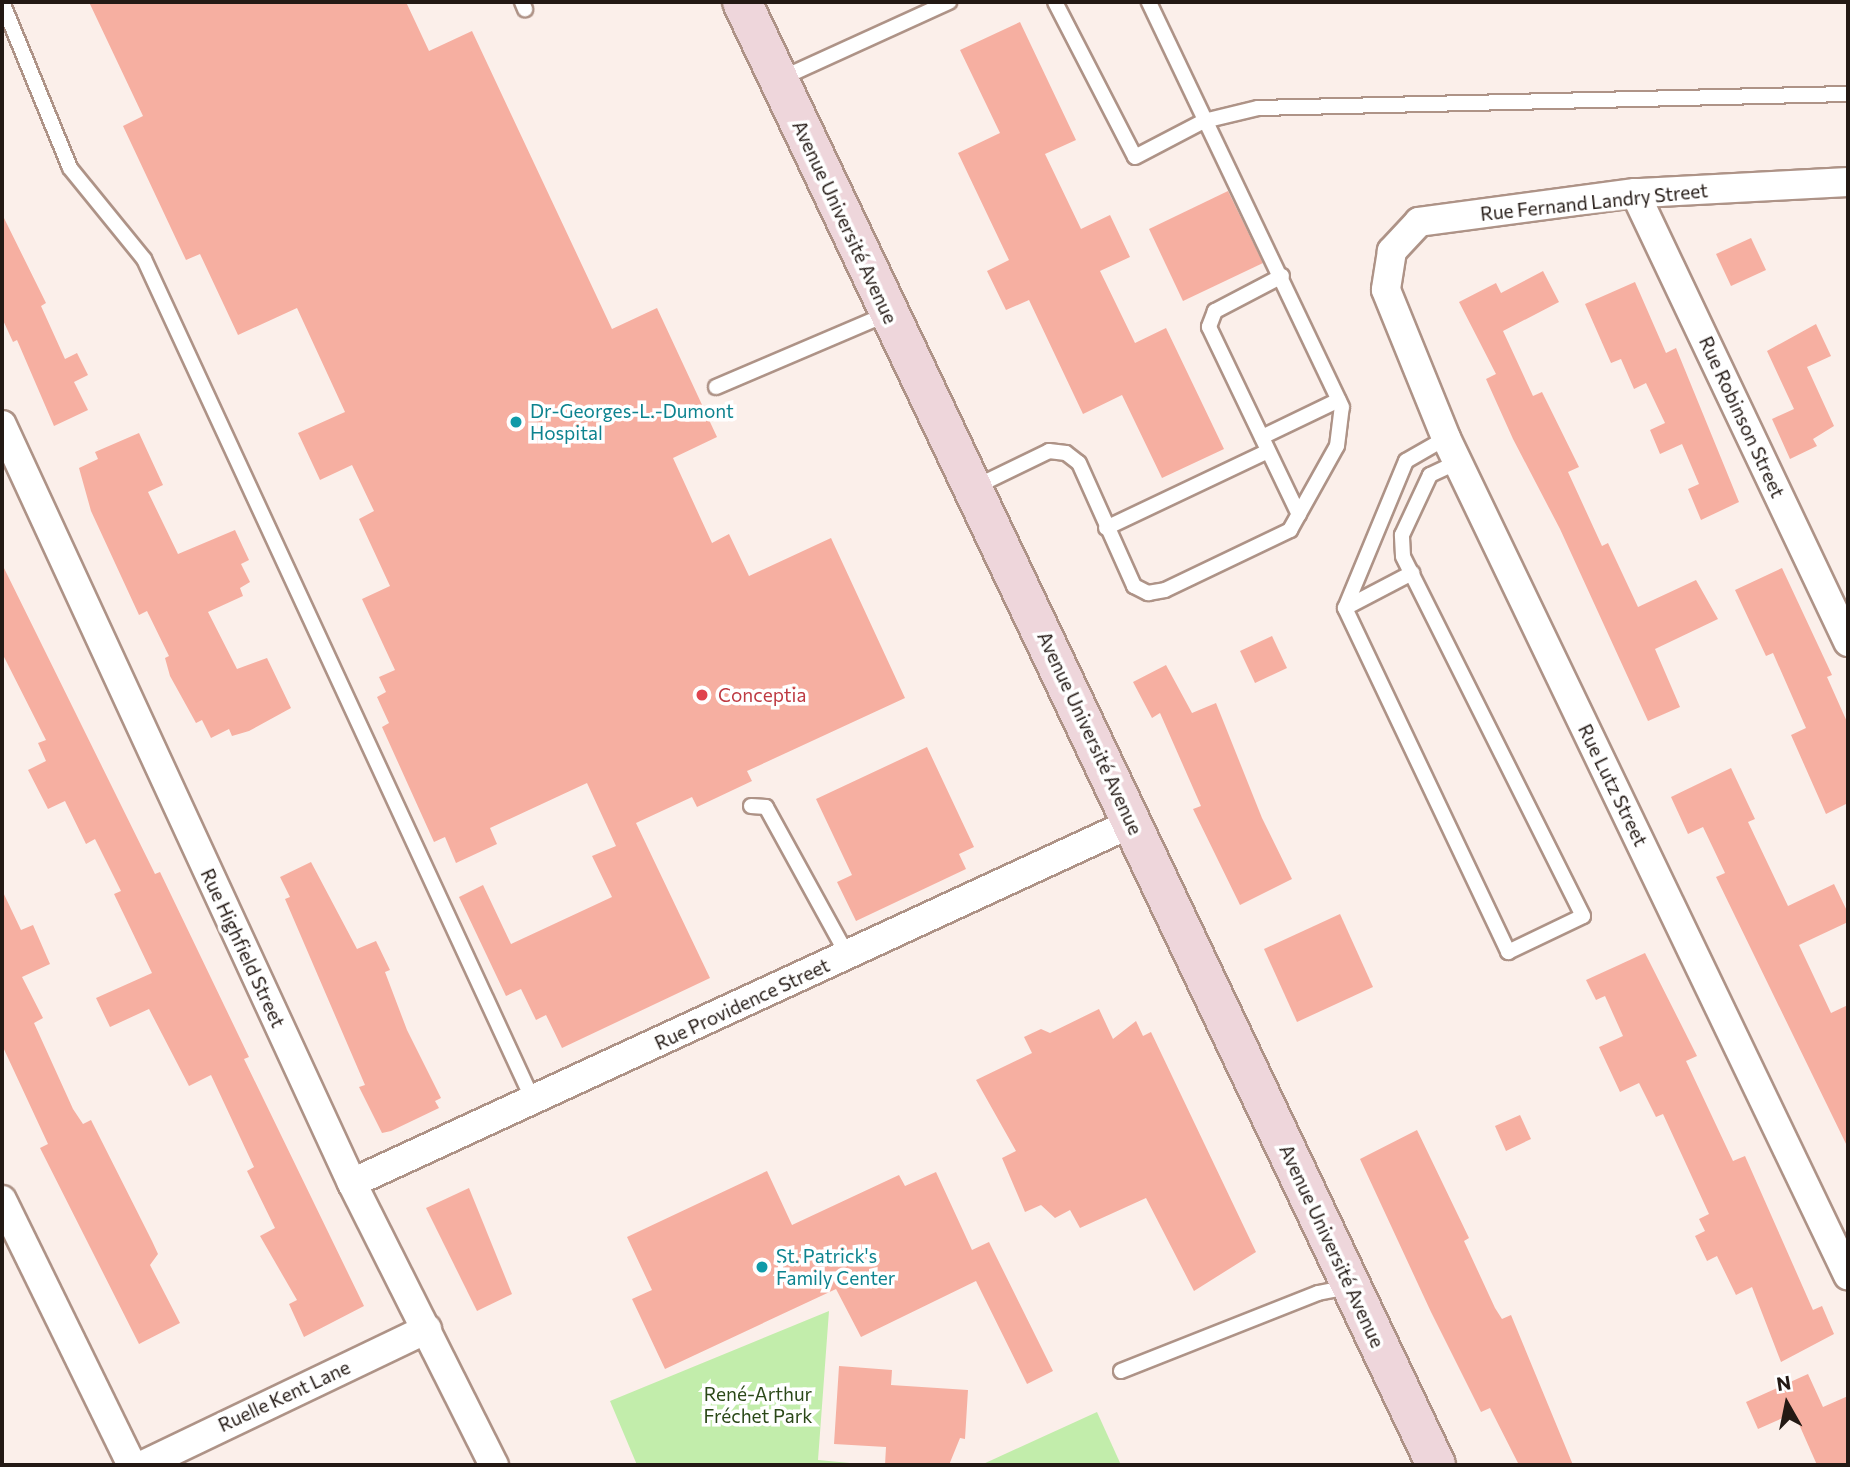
<!DOCTYPE html>
<html>
<head>
<meta charset="utf-8">
<style>
	body { margin:0 }
	#map { position:relative; width:1850px; height:1467px; overflow:hidden; background:#fbefea; font-family:Commissioner,sans-serif }
	div>[style] { position:absolute }
	[style*='--x'] { left:calc(var(--x)*1px); top:calc(var(--y)*1px); width:calc(var(--w)*1px); rotate:calc(var(--a)*1deg) }
	.green>* { inset:0; background:#c2edab }
	.building>* { inset:0; background:#f6afa1 }
	.roads { filter:drop-shadow(2px 0 #ae9387) drop-shadow(-2px 0 #ae9387) drop-shadow(0 2px #ae9387) drop-shadow(0 -2px #ae9387) }
	.lane>* { height:14px; margin:-7px; padding:0 7px; transform-origin:7px; border-radius:7px; background:#fff }
	.street>* { height:28px; margin:-14px; padding:0 14px; transform-origin:14px; border-radius:14px; background:#fff }
	.secondary>* { height:38px; margin:-19px; padding:0 19px; transform-origin:19px; border-radius:19px; background:#eed6db }
	.dots>* { width:19px; height:19px; translate:-50% -50%; box-sizing:border-box; border:4px solid #fff; border-radius:50% }
	span { translate:-50% -50%; white-space:nowrap; text-align:center; line-height:1.15; -webkit-text-stroke:7px #fff; paint-order:stroke }
	.street-label { font-size:19px; color:#231914 }
	.culture-label { font-size:19px; color:#0d838f }
	.left { translate:0 -50%; text-align:left }
	.health-label { font-size:19px; color:#be3a42 }
	.park-label { font-size:19px; color:#2b4818 }
	.frame { position:absolute; inset:0; border:4px solid #231914; pointer-events:none }
	.north { position:absolute; left:1752px; top:1369px; width:70px; height:70px; -webkit-text-stroke:5px #fff; paint-order:stroke; rotate:351deg; font-size:19px; font-weight:700; line-height:28px; text-align:center; color:#231914 }
	.north::after { content:''; display:block; margin:auto; width:24px; height:32px; background:#231914; clip-path:polygon(50% 0,100% 100%,50% 72%,0 100%) }
</style>
</head>
<body>
<div id="map">
	<div class="green">
		<div style="clip-path:polygon(829px 1311px,818px 1460px,871px 1465px,637px 1465px,610px 1401px)"></div>
		<div style="clip-path:polygon(1097px 1412px,1121px 1465px,981px 1465px)"></div>
	</div>
	<div class="building">
		<div style="clip-path:polygon(89px 2px,406px 2px,429px 51px,472px 31px,612px 329px,657px 308px,717px 437px,673px 458px,712px 543px,729px 534px,749px 576px,831px 538px,905px 698px,747px 771px,752px 781px,697px 807px,692px 797px,636px 823px,710px 978px,562px 1048px,546px 1015px,536px 1020px,521px 989px,506px 996px,459px 897px,483px 885px,511px 944px,612px 897px,592px 856px,616px 846px,587px 783px,490px 828px,497px 844px,456px 863px,445px 837px,434px 842px,382px 727px,389px 723px,377px 697px,386px 692px,379px 677px,395px 670px,362px 599px,390px 586px,359px 519px,374px 511px,352px 465px,320px 480px,298px 433px,345px 412px,297px 308px,238px 335px,200px 254px,186px 260px,123px 126px,143px 116px)"></div>
		<div style="clip-path:polygon(1020px 22px,1076px 140px,1045px 154px,1081px 229px,1110px 215px,1130px 257px,1100px 271px,1135px 343px,1166px 328px,1224px 449px,1162px 478px,1122px 395px,1083px 414px,1029px 300px,1006px 310px,987px 271px,1009px 260px,958px 153px,1000px 133px,960px 50px)"></div>
		<div style="clip-path:polygon(1228px 191px,1263px 263px,1183px 301px,1149px 229px)"></div>
		<div style="clip-path:polygon(2px 214px,46px 303px,41px 306px,65px 359px,77px 353px,88px 375px,74px 382px,88px 410px,54px 426px,17px 340px,13px 342px,2px 318px)"></div>
		<div style="clip-path:polygon(1751px 238px,1766px 270px,1731px 286px,1716px 254px)"></div>
		<div style="clip-path:polygon(1543px 271px,1559px 302px,1503px 331px,1533px 396px,1542px 392px,1579px 467px,1568px 472px,1602px 546px,1608px 543px,1638px 607px,1696px 580px,1718px 619px,1655px 649px,1680px 707px,1648px 721px,1560px 529px,1513px 439px,1486px 379px,1496px 374px,1459px 302px,1496px 283px,1501px 293px)"></div>
		<div style="clip-path:polygon(1635px 282px,1666px 353px,1676px 348px,1739px 502px,1701px 520px,1688px 489px,1699px 484px,1682px 444px,1660px 454px,1650px 430px,1665px 423px,1646px 383px,1634px 389px,1621px 359px,1611px 363px,1585px 304px)"></div>
		<div style="clip-path:polygon(1816px 324px,1831px 356px,1807px 367px,1834px 426px,1813px 439px,1817px 446px,1790px 459px,1772px 419px,1794px 409px,1767px 351px)"></div>
		<div style="clip-path:polygon(139px 433px,163px 485px,148px 492px,178px 554px,235px 530px,249px 560px,241px 564px,250px 582px,240px 588px,243px 596px,208px 612px,237px 669px,267px 658px,291px 708px,249px 731px,232px 736px,229px 729px,211px 738px,202px 720px,196px 723px,170px 676px,165px 658px,169px 656px,147px 611px,139px 615px,91px 511px,79px 468px,98px 459px,95px 452px)"></div>
		<div style="clip-path:polygon(2px 564px,155px 874px,160px 872px,249px 1057px,244px 1059px,364px 1306px,304px 1337px,289px 1304px,297px 1300px,260px 1236px,275px 1228px,247px 1171px,254px 1167px,211px 1075px,189px 1086px,149px 1009px,110px 1027px,96px 998px,152px 973px,114px 894px,121px 891px,95px 839px,86px 844px,65px 801px,48px 809px,28px 770px,46px 761px,38px 743px,46px 740px,2px 653px)"></div>
		<div style="clip-path:polygon(1782px 568px,1832px 675px,1827px 677px,1848px 724px,1848px 803px,1826px 814px,1791px 735px,1806px 728px,1773px 653px,1766px 656px,1735px 590px)"></div>
		<div style="clip-path:polygon(1272px 636px,1287px 668px,1255px 683px,1240px 651px)"></div>
		<div style="clip-path:polygon(1166px 665px,1192px 713px,1216px 703px,1262px 818px,1292px 879px,1240px 905px,1193px 809px,1201px 806px,1160px 713px,1152px 718px,1133px 682px)"></div>
		<div style="clip-path:polygon(927px 747px,974px 847px,959px 854px,966px 869px,856px 921px,837px 882px,852px 875px,816px 799px)"></div>
		<div style="clip-path:polygon(1731px 768px,1755px 819px,1748px 822px,1788px 906px,1834px 884px,1848px 913px,1848px 922px,1799px 945px,1831px 1013px,1848px 1005px,1848px 1148px,1716px 877px,1725px 873px,1703px 827px,1688px 834px,1671px 797px)"></div>
		<div style="clip-path:polygon(311px 862px,357px 949px,376px 941px,390px 970px,385px 972px,407px 1030px,441px 1098px,435px 1101px,439px 1108px,391px 1131px,382px 1133px,359px 1087px,365px 1085px,285px 899px,290px 897px,280px 877px)"></div>
		<div style="clip-path:polygon(2px 890px,21px 930px,33px 925px,50px 964px,22px 977px,43px 1018px,34px 1023px,73px 1109px,83px 1124px,91px 1120px,152px 1241px,158px 1254px,150px 1265px,180px 1323px,139px 1344px,40px 1148px,48px 1144px,2px 1045px)"></div>
		<div style="clip-path:polygon(1340px 914px,1373px 987px,1297px 1022px,1264px 949px)"></div>
		<div style="clip-path:polygon(1645px 953px,1697px 1056px,1686px 1061px,1733px 1161px,1745px 1156px,1813px 1310px,1822px 1306px,1834px 1334px,1781px 1362px,1752px 1287px,1736px 1295px,1717px 1256px,1707px 1261px,1695px 1236px,1705px 1231px,1699px 1219px,1709px 1214px,1663px 1114px,1656px 1117px,1639px 1083px,1620px 1092px,1599px 1047px,1623px 1036px,1605px 996px,1596px 1000px,1586px 980px)"></div>
		<div style="clip-path:polygon(1099px 1009px,1113px 1039px,1136px 1021px,1143px 1036px,1151px 1032px,1256px 1252px,1194px 1291px,1146px 1198px,1080px 1228px,1070px 1210px,1055px 1218px,1041px 1205px,1025px 1212px,1002px 1158px,1016px 1151px,976px 1080px,1032px 1053px,1024px 1037px,1041px 1029px,1050px 1033px)"></div>
		<div style="clip-path:polygon(1520px 1115px,1531px 1139px,1506px 1151px,1495px 1126px)"></div>
		<div style="clip-path:polygon(1417px 1130px,1469px 1238px,1464px 1241px,1495px 1308px,1502px 1319px,1511px 1315px,1573px 1465px,1519px 1465px,1490px 1408px,1481px 1412px,1431px 1312px,1360px 1159px)"></div>
		<div style="clip-path:polygon(767px 1171px,792px 1225px,899px 1175px,905px 1186px,936px 1172px,972px 1250px,989px 1242px,1053px 1371px,1027px 1384px,976px 1281px,861px 1337px,836px 1289px,665px 1369px,632px 1299px,652px 1290px,627px 1237px)"></div>
		<div style="clip-path:polygon(469px 1188px,512px 1294px,477px 1311px,426px 1208px)"></div>
		<div style="clip-path:polygon(839px 1366px,892px 1370px,891px 1385px,968px 1390px,965px 1439px,960px 1438px,949px 1465px,885px 1465px,886px 1447px,834px 1444px)"></div>
		<div style="clip-path:polygon(1808px 1374px,1823px 1407px,1848px 1396px,1848px 1465px,1817px 1465px,1794px 1413px,1758px 1429px,1746px 1402px)"></div>
	</div>
	<div class="roads">
		<div class="lane">
			<div style="--x:2;--y:2;--w:179;--a:67.7"></div>
			<div style="--x:70;--y:168;--w:117;--a:50.9"></div>
			<div style="--x:144;--y:259;--w:927;--a:65.18"></div>
			<div style="--x:522;--y:2;--w:8;--a:67"></div>
			<div style="--x:1055;--y:2;--w:174;--a:62.7"></div>
			<div style="--x:1135;--y:157;--w:78;--a:-27.6"></div>
			<div style="--x:1204;--y:121;--w:56;--a:-13.5"></div>
			<div style="--x:1258;--y:108;--w:590;--a:-1.36"></div>
			<div style="--x:780;--y:79;--w:186;--a:-24.5"></div>
			<div style="--x:1282;--y:276;--w:76;--a:152.4"></div>
			<div style="--x:1215;--y:311;--w:17;--a:111"></div>
			<div style="--x:1209;--y:327;--w:208;--a:64.4"></div>
			<div style="--x:716;--y:387;--w:186;--a:-23.1"></div>
			<div style="--x:1262;--y:437;--w:85;--a:-25.7"></div>
			<div style="--x:1446;--y:438;--w:46;--a:150.1"></div>
			<div style="--x:1406;--y:461;--w:159;--a:112.5"></div>
			<div style="--x:1345;--y:608;--w:381;--a:64.6"></div>
			<div style="--x:1508;--y:952;--w:83;--a:-25.6"></div>
			<div style="--x:1583;--y:916;--w:402;--a:-116.6"></div>
			<div style="--x:1403;--y:556;--w:21;--a:-93"></div>
			<div style="--x:1402;--y:535;--w:66;--a:-65"></div>
			<div style="--x:1430;--y:475;--w:31;--a:-25"></div>
			<div style="--x:975;--y:487;--w:82;--a:-25.9"></div>
			<div style="--x:1049;--y:451;--w:17;--a:7"></div>
			<div style="--x:1066;--y:453;--w:16;--a:38"></div>
			<div style="--x:1079;--y:463;--w:135;--a:65.9"></div>
			<div style="--x:1134;--y:586;--w:16;--a:27"></div>
			<div style="--x:1148;--y:593;--w:17;--a:-10"></div>
			<div style="--x:1165;--y:590;--w:139;--a:-25.6"></div>
			<div style="--x:1290;--y:530;--w:96;--a:-60.8"></div>
			<div style="--x:1337;--y:446;--w:39;--a:-83"></div>
			<div style="--x:1342;--y:407;--w:449;--a:-115.5"></div>
			<div style="--x:1106;--y:528;--w:179;--a:-25.4"></div>
			<div style="--x:1345;--y:608;--w:76;--a:-27.6"></div>
			<div style="--x:751;--y:806;--w:15;--a:4"></div>
			<div style="--x:766;--y:807;--w:170;--a:61.2"></div>
			<div style="--x:1121;--y:1371;--w:212;--a:-21.6"></div>
			<div style="--x:1318;--y:1293;--w:33;--a:-11"></div>
		</div>
		<div class="street">
			<div style="--x:1848;--y:182;--w:213;--a:177"></div>
			<div style="--x:1635;--y:193;--w:218;--a:172.4"></div>
			<div style="--x:1419;--y:222;--w:40;--a:133"></div>
			<div style="--x:1392;--y:251;--w:39;--a:99"></div>
			<div style="--x:1386;--y:290;--w:160;--a:67.9"></div>
			<div style="--x:1446;--y:438;--w:929;--a:64.35"></div>
			<div style="--x:1635;--y:193;--w:497;--a:64.6"></div>
			<div style="--x:2;--y:425;--w:835;--a:65.22"></div>
			<div style="--x:352;--y:1183;--w:316;--a:63.3"></div>
			<div style="--x:352;--y:1183;--w:859;--a:-24.78"></div>
			<div style="--x:2;--y:1200;--w:295;--a:63.9"></div>
			<div style="--x:143;--y:1465;--w:315;--a:-25.6"></div>
		</div>
		<div class="secondary">
			<div style="--x:742;--y:2;--w:1619;--a:64.62"></div>
		</div>
	</div>
	<div class="dots">
		<div style="left:516px;top:422px;background:#0f9aa8"></div>
		<div style="left:702px;top:695px;background:#e0444e"></div>
		<div style="left:762px;top:1267px;background:#0f9aa8"></div>
	</div>
	<div class="street-label">
		<span style="left:1594px;top:202px;rotate:-6deg">Rue Fernand Landry Street</span>
		<span style="left:845px;top:222px;rotate:65deg">Avenue Université Avenue</span>
		<span style="left:1742px;top:417px;rotate:65deg">Rue Robinson Street</span>
		<span style="left:1090px;top:733px;rotate:65deg">Avenue Université Avenue</span>
		<span style="left:1613px;top:785px;rotate:64deg">Rue Lutz Street</span>
		<span style="left:243px;top:948px;rotate:65deg">Rue Highfield Street</span>
		<span style="left:742px;top:1004px;rotate:-25deg">Rue Providence Street</span>
		<span style="left:1332px;top:1246px;rotate:65deg">Avenue Université Avenue</span>
		<span style="left:284px;top:1396px;rotate:-25deg">Ruelle Kent Lane</span>
	</div>
	<div class="culture-label">
		<span class="left" style="left:530px;top:422px">Dr-Georges-L.-Dumont<br>Hospital</span>
		<span class="left" style="left:776px;top:1267px">St. Patrick's<br>Family Center</span>
	</div>
	<div class="health-label">
		<span class="left" style="left:718px;top:695px">Conceptia</span>
	</div>
	<div class="park-label">
		<span style="left:758px;top:1405px">René-Arthur<br>Fréchet Park</span>
	</div>
	<div class="frame"></div>
	<div class="north">N</div>
</div>
</body>
</html>
